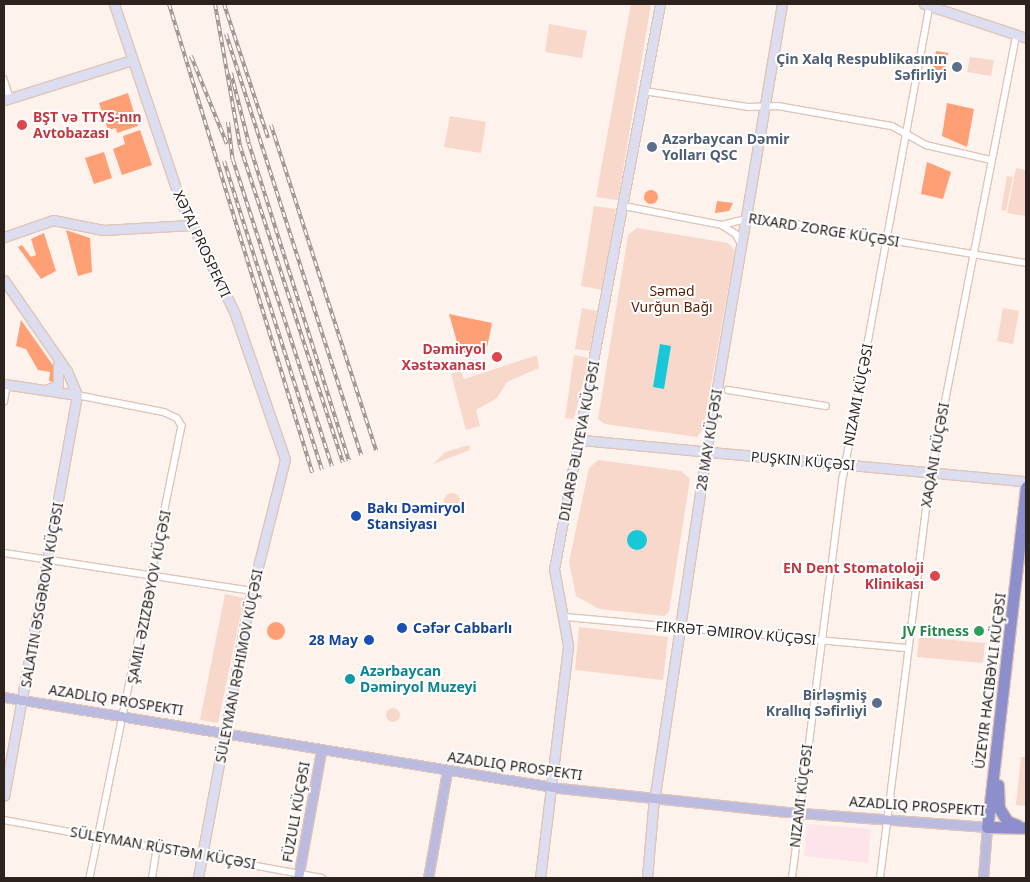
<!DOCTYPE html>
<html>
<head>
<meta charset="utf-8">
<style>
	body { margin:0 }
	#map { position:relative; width:1030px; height:882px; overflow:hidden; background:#fef2ed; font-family:"Noto Sans",sans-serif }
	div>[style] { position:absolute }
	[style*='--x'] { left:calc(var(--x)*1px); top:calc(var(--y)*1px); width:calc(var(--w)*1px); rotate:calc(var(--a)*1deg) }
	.education>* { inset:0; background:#fde3ea }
	.green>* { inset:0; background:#f7d8cb }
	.round { border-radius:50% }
	.forest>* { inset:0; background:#fe9f75 }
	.water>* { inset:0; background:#18c8d9 }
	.roads { filter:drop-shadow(1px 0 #e0c4b9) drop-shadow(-1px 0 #e0c4b9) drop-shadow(0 1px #e0c4b9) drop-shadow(0 -1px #e0c4b9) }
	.street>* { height:5.5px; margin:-2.75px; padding:0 2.75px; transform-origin:2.75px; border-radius:2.75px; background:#fff }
	.secondary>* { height:9px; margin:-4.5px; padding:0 4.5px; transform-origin:4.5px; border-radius:4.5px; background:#ddddf0 }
	.primary>* { height:9px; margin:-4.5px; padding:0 4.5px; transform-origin:4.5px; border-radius:4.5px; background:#bbbbe0 }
	.highway>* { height:11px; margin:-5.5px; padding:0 5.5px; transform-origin:5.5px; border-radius:5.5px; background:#8d8ecc }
	.rail>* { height:4px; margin-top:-2px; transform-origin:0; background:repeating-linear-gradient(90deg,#fff 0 5.5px,#9c918c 0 11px); box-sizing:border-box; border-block:1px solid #9c918c }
	.dots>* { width:14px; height:14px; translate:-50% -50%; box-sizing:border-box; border:2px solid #fff; border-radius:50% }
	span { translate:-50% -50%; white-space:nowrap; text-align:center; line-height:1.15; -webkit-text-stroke:4px #fff; paint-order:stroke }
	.service-label { font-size:14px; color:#4e5e75; font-weight:700 }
	.right { translate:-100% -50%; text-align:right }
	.left { translate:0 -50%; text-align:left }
	.health-label { font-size:14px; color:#be3a42; font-weight:700 }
	.street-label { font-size:14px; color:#2c221e }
	.park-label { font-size:14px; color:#551c00 }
	.transit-label { font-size:14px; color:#164399; font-weight:700 }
	.leisure-label { font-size:14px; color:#27864d; font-weight:700 }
	.culture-label { font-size:14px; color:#0d838f; font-weight:700 }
	.frame { position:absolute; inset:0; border:5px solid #2c221e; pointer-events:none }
</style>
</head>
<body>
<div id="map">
	<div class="education">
		<div style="clip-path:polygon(807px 824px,871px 829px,868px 863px,804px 856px)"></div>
	</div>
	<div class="green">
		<div style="clip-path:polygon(631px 4px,651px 4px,618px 200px,596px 197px)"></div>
		<div style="clip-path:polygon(549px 24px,587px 31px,582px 58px,545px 52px)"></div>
		<div style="clip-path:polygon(970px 57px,994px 60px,991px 76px,967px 72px)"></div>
		<div style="clip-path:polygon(450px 116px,486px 122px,481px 153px,444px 147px)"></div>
		<div style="clip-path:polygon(1016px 168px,1026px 170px,1025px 216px,1007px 213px)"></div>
		<div style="clip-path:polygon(1007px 176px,1013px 177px,1006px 211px,1001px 210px)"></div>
		<div style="clip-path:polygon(594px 206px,616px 209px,603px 290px,581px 286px)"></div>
		<div style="clip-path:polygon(637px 228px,728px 243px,735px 251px,703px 429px,697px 437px,605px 424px,598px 419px,628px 235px)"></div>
		<div style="clip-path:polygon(582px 308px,597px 311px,590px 351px,575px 349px)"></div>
		<div style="clip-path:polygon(1003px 308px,1019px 311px,1013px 344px,997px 341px)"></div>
		<div style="clip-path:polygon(537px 355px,539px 368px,507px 382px,497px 398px,476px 410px,480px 426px,466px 430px,451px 374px,461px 371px,464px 379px)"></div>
		<div style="clip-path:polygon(574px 355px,589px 358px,574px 419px,565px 418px)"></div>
		<div style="clip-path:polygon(469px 445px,470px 450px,433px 464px,445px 452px)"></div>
		<div style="clip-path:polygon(598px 460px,681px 471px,690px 479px,669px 612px,664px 616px,599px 609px,576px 596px,569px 562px,589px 468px)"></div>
		<div class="round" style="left:444px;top:493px;width:16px;height:16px"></div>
		<div style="clip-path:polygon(225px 594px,244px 598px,218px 723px,200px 720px)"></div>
		<div style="clip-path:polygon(579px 627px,668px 637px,663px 680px,575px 670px)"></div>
		<div style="clip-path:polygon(919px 637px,985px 643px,983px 663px,917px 657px)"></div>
		<div class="round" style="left:386px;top:708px;width:14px;height:14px"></div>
		<div style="clip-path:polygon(1021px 757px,1026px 757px,1026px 806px,1016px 805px)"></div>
	</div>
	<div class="forest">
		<div style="clip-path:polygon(936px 51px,948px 53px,943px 77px,932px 74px)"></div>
		<div style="clip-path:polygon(128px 93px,138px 126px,117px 133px,116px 128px,108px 130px,99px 103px)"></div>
		<div style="clip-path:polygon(947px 103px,974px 109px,967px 147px,942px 136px)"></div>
		<div style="clip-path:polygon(140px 130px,152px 165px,122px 175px,113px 149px,125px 144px,123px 136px)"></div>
		<div style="clip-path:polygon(104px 152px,112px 178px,94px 184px,85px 158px)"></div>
		<div style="clip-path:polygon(927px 162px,951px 172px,943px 199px,921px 194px)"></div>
		<div class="round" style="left:644px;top:190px;width:14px;height:14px"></div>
		<div style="clip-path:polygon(717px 201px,733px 203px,729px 211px,715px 213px)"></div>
		<div style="clip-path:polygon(66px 230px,90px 238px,92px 272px,78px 276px)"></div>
		<div style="clip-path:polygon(44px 233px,56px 271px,41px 279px,18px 247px,22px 245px,31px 257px,36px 255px,31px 239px)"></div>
		<div style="clip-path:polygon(449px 314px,492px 323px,487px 348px,461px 356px)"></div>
		<div style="clip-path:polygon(21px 320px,57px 371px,55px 382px,49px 381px,50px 372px,38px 370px,26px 349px,16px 346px)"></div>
		<div class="round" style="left:267px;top:622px;width:18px;height:18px"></div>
	</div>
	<div class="water">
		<div style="clip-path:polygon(660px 344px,671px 346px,664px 389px,653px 387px)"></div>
		<div class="round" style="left:627px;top:530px;width:20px;height:20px"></div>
	</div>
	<div class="roads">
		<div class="street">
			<div style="--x:4;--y:79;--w:20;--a:72"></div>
			<div style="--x:644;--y:91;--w:106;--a:8.7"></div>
			<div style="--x:749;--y:107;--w:29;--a:-2"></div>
			<div style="--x:778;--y:106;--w:116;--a:10"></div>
			<div style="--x:892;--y:126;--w:39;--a:29"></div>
			<div style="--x:926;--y:145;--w:67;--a:13"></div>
			<div style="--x:624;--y:206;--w:100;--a:11"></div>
			<div style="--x:722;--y:225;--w:33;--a:-14"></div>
			<div style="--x:754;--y:217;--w:276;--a:9.6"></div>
			<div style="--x:722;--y:225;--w:17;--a:33"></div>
			<div style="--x:736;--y:234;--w:10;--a:61"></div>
			<div style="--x:728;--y:390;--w:99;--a:9.3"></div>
			<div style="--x:77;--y:395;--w:89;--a:11.1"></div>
			<div style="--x:164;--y:412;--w:14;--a:25"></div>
			<div style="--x:177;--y:418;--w:9;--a:58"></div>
			<div style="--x:182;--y:426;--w:461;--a:101.5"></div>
			<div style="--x:4;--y:402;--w:18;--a:-81"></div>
			<div style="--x:4;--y:553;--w:250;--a:8.7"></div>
			<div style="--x:566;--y:617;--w:341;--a:5.2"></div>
			<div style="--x:4;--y:820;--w:323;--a:10.3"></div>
			<div style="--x:152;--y:878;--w:32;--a:-81"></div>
			<div style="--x:792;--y:878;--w:404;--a:-82.8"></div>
			<div style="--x:843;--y:477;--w:481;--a:-79.6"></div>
			<div style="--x:880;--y:878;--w:397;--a:-82.9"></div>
			<div style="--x:929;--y:484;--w:457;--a:-79"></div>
		</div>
		<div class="secondary">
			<div style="--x:114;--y:4;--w:207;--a:71.4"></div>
			<div style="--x:180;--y:200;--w:127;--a:64.2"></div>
			<div style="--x:235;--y:314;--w:153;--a:71"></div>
			<div style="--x:285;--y:459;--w:147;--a:104.1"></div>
			<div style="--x:249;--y:602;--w:281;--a:100.5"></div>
			<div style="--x:924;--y:4;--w:108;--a:18.4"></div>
			<div style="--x:4;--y:100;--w:134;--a:-17.4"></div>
			<div style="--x:4;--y:237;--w:52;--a:-19.1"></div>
			<div style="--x:53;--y:220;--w:51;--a:11.3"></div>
			<div style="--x:103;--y:230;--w:88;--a:-3.3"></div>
			<div style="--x:4;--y:280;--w:111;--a:55.3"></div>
			<div style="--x:67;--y:371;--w:26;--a:67"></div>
			<div style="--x:77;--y:395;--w:407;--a:100.3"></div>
			<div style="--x:4;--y:384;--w:74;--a:8.6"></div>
			<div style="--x:46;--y:390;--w:13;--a:-23"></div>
			<div style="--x:58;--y:385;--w:20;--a:-90"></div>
			<div style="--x:581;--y:440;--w:447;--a:5.3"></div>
			<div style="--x:540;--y:878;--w:235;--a:-83.1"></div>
			<div style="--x:568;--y:645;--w:77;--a:-100.4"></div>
			<div style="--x:554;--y:569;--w:575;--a:-79.37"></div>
			<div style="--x:647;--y:878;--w:70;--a:-85.1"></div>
			<div style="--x:653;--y:808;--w:359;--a:-81.5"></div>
			<div style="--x:706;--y:453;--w:455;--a:-80.4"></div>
		</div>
		<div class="primary">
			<div style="--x:4;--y:697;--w:562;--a:9.31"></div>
			<div style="--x:559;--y:788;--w:229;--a:6"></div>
			<div style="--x:787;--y:812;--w:201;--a:4.3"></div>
			<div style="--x:987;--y:827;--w:51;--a:94.5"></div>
			<div style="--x:298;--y:878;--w:129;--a:-79.7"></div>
			<div style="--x:428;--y:878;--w:109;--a:-79.9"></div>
		</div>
		<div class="highway">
			<div style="--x:1026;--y:487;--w:342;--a:96.5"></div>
			<div style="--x:987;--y:827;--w:39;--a:1"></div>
			<div style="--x:998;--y:785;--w:23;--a:88"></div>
			<div style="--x:999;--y:808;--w:15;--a:58"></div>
			<div style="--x:1007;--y:821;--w:11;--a:22"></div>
		</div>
	</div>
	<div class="rail">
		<div style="--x:169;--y:4;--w:490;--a:73"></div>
		<div style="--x:215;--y:4;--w:144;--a:80"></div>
		<div style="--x:240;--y:146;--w:333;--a:72"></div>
		<div style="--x:224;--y:4;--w:141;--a:71.8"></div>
		<div style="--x:226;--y:34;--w:442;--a:72.2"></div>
		<div style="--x:191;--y:56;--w:95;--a:67.8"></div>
		<div style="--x:231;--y:73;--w:73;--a:75.8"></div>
		<div style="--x:249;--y:144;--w:332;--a:72.5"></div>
		<div style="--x:228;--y:122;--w:38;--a:83"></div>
		<div style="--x:233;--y:160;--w:322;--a:72.1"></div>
		<div style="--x:271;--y:125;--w:342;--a:72.1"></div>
		<div style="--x:224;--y:161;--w:324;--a:72.4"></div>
	</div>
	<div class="dots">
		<div style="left:957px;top:67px;background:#5c6f8a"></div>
		<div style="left:22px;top:125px;background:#e0444e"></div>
		<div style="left:652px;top:147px;background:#5c6f8a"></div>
		<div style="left:497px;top:357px;background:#e0444e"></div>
		<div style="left:356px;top:516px;background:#1a4fb4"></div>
		<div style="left:935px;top:576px;background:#e0444e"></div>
		<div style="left:402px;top:628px;background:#1a4fb4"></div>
		<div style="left:979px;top:631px;background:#2e9e5b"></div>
		<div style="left:369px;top:640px;background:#1a4fb4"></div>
		<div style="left:350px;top:679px;background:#0f9aa8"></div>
		<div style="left:877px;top:703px;background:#5c6f8a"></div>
	</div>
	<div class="service-label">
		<span class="right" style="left:947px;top:67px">Çin Xalq Respublikasının<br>Səfirliyi</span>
		<span class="left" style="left:662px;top:147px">Azərbaycan Dəmir<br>Yolları QSC</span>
		<span class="right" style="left:867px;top:703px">Birləşmiş<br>Krallıq Səfirliyi</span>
	</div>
	<div class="health-label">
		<span class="left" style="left:33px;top:125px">BŞT və TTYS-nın<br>Avtobazası</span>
		<span class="right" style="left:486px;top:357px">Dəmiryol<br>Xəstəxanası</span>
		<span class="right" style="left:924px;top:576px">EN Dent Stomatoloji<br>Klinikası</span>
	</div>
	<div class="street-label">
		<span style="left:824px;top:230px;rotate:9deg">RIXARD ZORGE KÜÇƏSI</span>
		<span style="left:202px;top:244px;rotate:65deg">XƏTAI PROSPEKTI</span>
		<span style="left:858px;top:395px;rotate:-79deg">NIZAMI KÜÇƏSI</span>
		<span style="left:709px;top:440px;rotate:-81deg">28 MAY KÜÇƏSI</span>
		<span style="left:579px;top:441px;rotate:-79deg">DILARƏ ƏLIYEVA KÜÇƏSI</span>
		<span style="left:935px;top:455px;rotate:-80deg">XAQANI KÜÇƏSI</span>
		<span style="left:803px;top:461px;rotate:5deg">PUŞKIN KÜÇƏSI</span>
		<span style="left:42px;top:595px;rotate:-80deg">SALATIN ƏSGƏROVA KÜÇƏSI</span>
		<span style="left:149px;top:597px;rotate:-79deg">ŞAMIL ƏZIZBƏYOV KÜÇƏSI</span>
		<span style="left:736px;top:633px;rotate:5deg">FIKRƏT ƏMIROV KÜÇƏSI</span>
		<span style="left:239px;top:666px;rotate:-79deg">SÜLEYMAN RƏHIMOV KÜÇƏSI</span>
		<span style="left:990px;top:681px;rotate:-83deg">ÜZEYIR HACIBƏYLI KÜÇƏSI</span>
		<span style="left:116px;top:700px;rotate:9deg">AZADLIQ PROSPEKTI</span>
		<span style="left:515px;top:766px;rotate:8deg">AZADLIQ PROSPEKTI</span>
		<span style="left:801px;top:796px;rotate:-83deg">NIZAMI KÜÇƏSI</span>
		<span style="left:917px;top:806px;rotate:4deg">AZADLIQ PROSPEKTI</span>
		<span style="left:296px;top:812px;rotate:-80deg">FÜZULI KÜÇƏSI</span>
		<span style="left:163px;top:848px;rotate:10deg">SÜLEYMAN RÜSTƏM KÜÇƏSI</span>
	</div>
	<div class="park-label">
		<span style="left:672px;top:299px">Səməd<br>Vurğun Bağı</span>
	</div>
	<div class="transit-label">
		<span class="left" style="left:367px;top:516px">Bakı Dəmiryol<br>Stansiyası</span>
		<span class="left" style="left:413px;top:628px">Cəfər Cabbarlı</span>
		<span class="right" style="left:358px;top:640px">28 May</span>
	</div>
	<div class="leisure-label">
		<span class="right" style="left:969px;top:631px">JV Fitness</span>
	</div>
	<div class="culture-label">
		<span class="left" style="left:360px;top:679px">Azərbaycan<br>Dəmiryol Muzeyi</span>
	</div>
	<div class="frame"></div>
</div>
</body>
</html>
